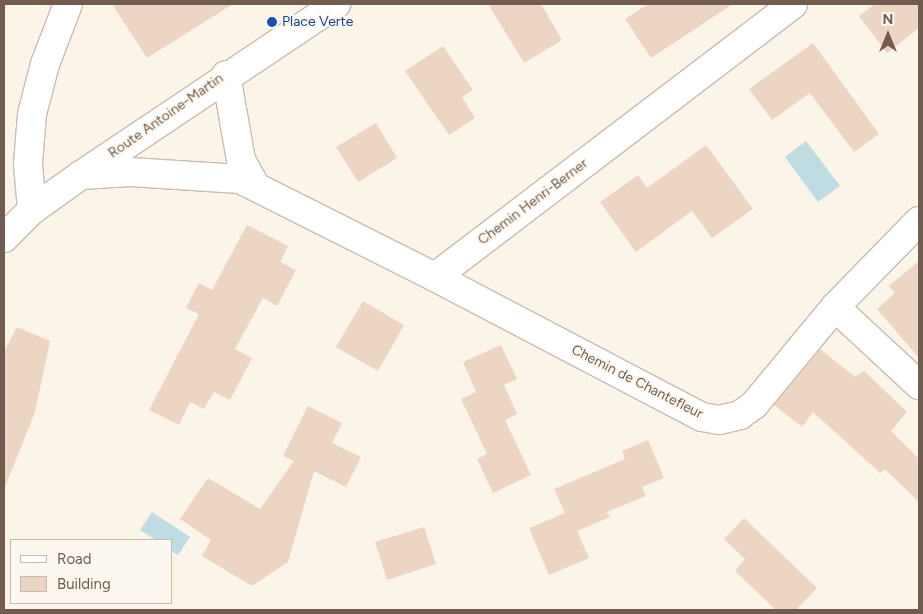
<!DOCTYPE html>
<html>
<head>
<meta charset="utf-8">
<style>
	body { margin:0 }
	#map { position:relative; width:923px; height:614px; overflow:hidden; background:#faf4e9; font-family:Figtree,sans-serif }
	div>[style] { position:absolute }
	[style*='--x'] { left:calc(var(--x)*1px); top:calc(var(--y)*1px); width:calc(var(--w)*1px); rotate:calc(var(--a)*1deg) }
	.water>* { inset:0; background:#bfdce2 }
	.building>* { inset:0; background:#edd5c3 }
	.roads { filter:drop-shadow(1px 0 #ccbcb0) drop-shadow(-1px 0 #ccbcb0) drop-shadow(0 1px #ccbcb0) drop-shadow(0 -1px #ccbcb0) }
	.minor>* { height:28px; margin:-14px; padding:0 14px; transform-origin:14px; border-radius:14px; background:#fff }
	.tertiary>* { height:28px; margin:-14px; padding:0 14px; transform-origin:14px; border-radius:14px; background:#fff }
	.dots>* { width:14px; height:14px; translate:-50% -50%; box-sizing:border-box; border:2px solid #fdf8ef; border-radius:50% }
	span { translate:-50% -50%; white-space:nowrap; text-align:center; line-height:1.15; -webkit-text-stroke:4px #fdf8ef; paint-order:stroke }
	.transit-label { font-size:14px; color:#164399 }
	.left { translate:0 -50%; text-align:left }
	.street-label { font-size:14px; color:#725c4f }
	.frame { position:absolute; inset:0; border:5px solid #725c4f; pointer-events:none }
	.legend { position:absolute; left:10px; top:539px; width:162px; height:65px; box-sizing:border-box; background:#fdf8ef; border:1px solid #c5baaf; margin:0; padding:6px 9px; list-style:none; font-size:15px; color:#725c4f }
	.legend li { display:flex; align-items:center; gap:10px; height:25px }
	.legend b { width:25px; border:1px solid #c5baaf }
	.north { position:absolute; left:863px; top:10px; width:50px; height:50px; -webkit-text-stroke:4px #fdf8ef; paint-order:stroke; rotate:0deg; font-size:14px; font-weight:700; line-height:20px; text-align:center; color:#725c4f }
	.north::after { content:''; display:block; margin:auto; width:18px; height:22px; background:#725c4f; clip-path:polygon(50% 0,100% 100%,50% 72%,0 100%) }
</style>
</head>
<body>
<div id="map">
	<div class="water">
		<div style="clip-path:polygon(806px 141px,840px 186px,818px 202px,785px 157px)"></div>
		<div style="clip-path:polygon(152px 512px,190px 537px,178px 555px,171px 551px,171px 540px,156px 540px,140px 530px)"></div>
	</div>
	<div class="building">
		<div style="clip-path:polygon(112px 4px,233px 4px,147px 58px)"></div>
		<div style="clip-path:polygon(488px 4px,541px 4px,562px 40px,524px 63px)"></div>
		<div style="clip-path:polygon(648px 4px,733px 4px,651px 58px,625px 19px)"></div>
		<div style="clip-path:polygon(875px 4px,919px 4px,919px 28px,887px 53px,859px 16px)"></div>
		<div style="clip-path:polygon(813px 43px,879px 134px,854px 152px,810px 93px,772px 120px,749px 89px)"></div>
		<div style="clip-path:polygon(443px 46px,473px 90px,462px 97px,475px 118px,449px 135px,405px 71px)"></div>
		<div style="clip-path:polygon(376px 123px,397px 158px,358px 182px,336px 147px)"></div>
		<div style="clip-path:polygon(706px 145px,753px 209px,712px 238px,692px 211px,636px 252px,600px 202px,638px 175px,647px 188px)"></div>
		<div style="clip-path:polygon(247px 225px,288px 246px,280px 262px,296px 270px,277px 306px,263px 298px,235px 349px,252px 358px,230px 400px,214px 392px,204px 409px,190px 402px,179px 425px,149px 410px,199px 314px,186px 308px,199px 283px,212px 290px)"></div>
		<div style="clip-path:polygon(919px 261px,919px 358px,877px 309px,895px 293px,889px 286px)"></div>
		<div style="clip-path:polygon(363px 301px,404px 325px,378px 371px,336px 347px)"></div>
		<div style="clip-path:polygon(17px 327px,50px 341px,35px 412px,5px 487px,4px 352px)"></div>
		<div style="clip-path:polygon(501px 345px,517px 379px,504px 385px,517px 414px,505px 420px,531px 475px,493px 493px,477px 459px,487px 454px,461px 399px,476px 392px,463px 362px)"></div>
		<div style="clip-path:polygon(820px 349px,855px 377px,864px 371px,907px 412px,891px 431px,919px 459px,919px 502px,885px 469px,880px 473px,813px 412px,802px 427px,774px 405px)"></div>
		<div style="clip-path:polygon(308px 406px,342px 423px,332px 443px,361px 457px,346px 487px,314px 471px,288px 562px,252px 586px,202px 556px,211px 540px,180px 519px,208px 478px,260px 509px,294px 461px,283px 456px)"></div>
		<div style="clip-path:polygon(648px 440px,664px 478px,642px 487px,646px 496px,607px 512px,610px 517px,577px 531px,589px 558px,549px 575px,529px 528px,565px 513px,554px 489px,625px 459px,622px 451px)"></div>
		<div style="clip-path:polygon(744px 518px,817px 588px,796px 610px,776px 610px,735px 571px,745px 559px,724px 539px)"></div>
		<div style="clip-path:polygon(424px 527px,436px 564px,387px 580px,375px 542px)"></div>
	</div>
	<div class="roads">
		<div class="minor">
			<div style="--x:226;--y:75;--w:86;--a:80"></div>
			<div style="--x:241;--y:160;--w:26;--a:61"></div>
			<div style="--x:81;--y:175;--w:49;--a:-3.5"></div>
			<div style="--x:130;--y:172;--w:110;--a:3.6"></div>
			<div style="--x:240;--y:179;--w:218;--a:26.7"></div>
			<div style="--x:435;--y:277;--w:450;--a:-37.3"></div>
			<div style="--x:435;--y:277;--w:301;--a:27.7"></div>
			<div style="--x:702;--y:417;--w:17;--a:10"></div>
			<div style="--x:719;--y:420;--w:22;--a:-13"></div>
			<div style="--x:740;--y:415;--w:17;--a:-36"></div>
			<div style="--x:754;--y:405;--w:127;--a:-50.4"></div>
			<div style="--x:835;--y:307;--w:120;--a:-45.7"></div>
			<div style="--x:835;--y:307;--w:115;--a:42.9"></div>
		</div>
		<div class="tertiary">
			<div style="--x:32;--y:210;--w:46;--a:-95"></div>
			<div style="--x:28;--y:164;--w:50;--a:-85.4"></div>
			<div style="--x:32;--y:114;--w:52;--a:-75.4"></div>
			<div style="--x:45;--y:64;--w:64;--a:-69"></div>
			<div style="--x:4;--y:238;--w:40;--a:-45"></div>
			<div style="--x:32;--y:210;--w:60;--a:-35.5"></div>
			<div style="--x:81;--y:175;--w:307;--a:-33.8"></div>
		</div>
	</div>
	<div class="dots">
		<div style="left:272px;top:22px;background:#1a4fb4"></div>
	</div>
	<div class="transit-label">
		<span class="left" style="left:282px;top:22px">Place Verte</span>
	</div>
	<div class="street-label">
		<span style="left:166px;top:116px;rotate:-35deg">Route Antoine-Martin</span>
		<span style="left:533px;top:202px;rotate:-37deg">Chemin Henri-Berner</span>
		<span style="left:637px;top:382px;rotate:27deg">Chemin de Chantefleur</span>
	</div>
	<div class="frame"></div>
	<ul class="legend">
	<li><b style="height:6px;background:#fff"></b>Road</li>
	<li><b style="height:14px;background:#edd5c3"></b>Building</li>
	</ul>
	<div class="north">N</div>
</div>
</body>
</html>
